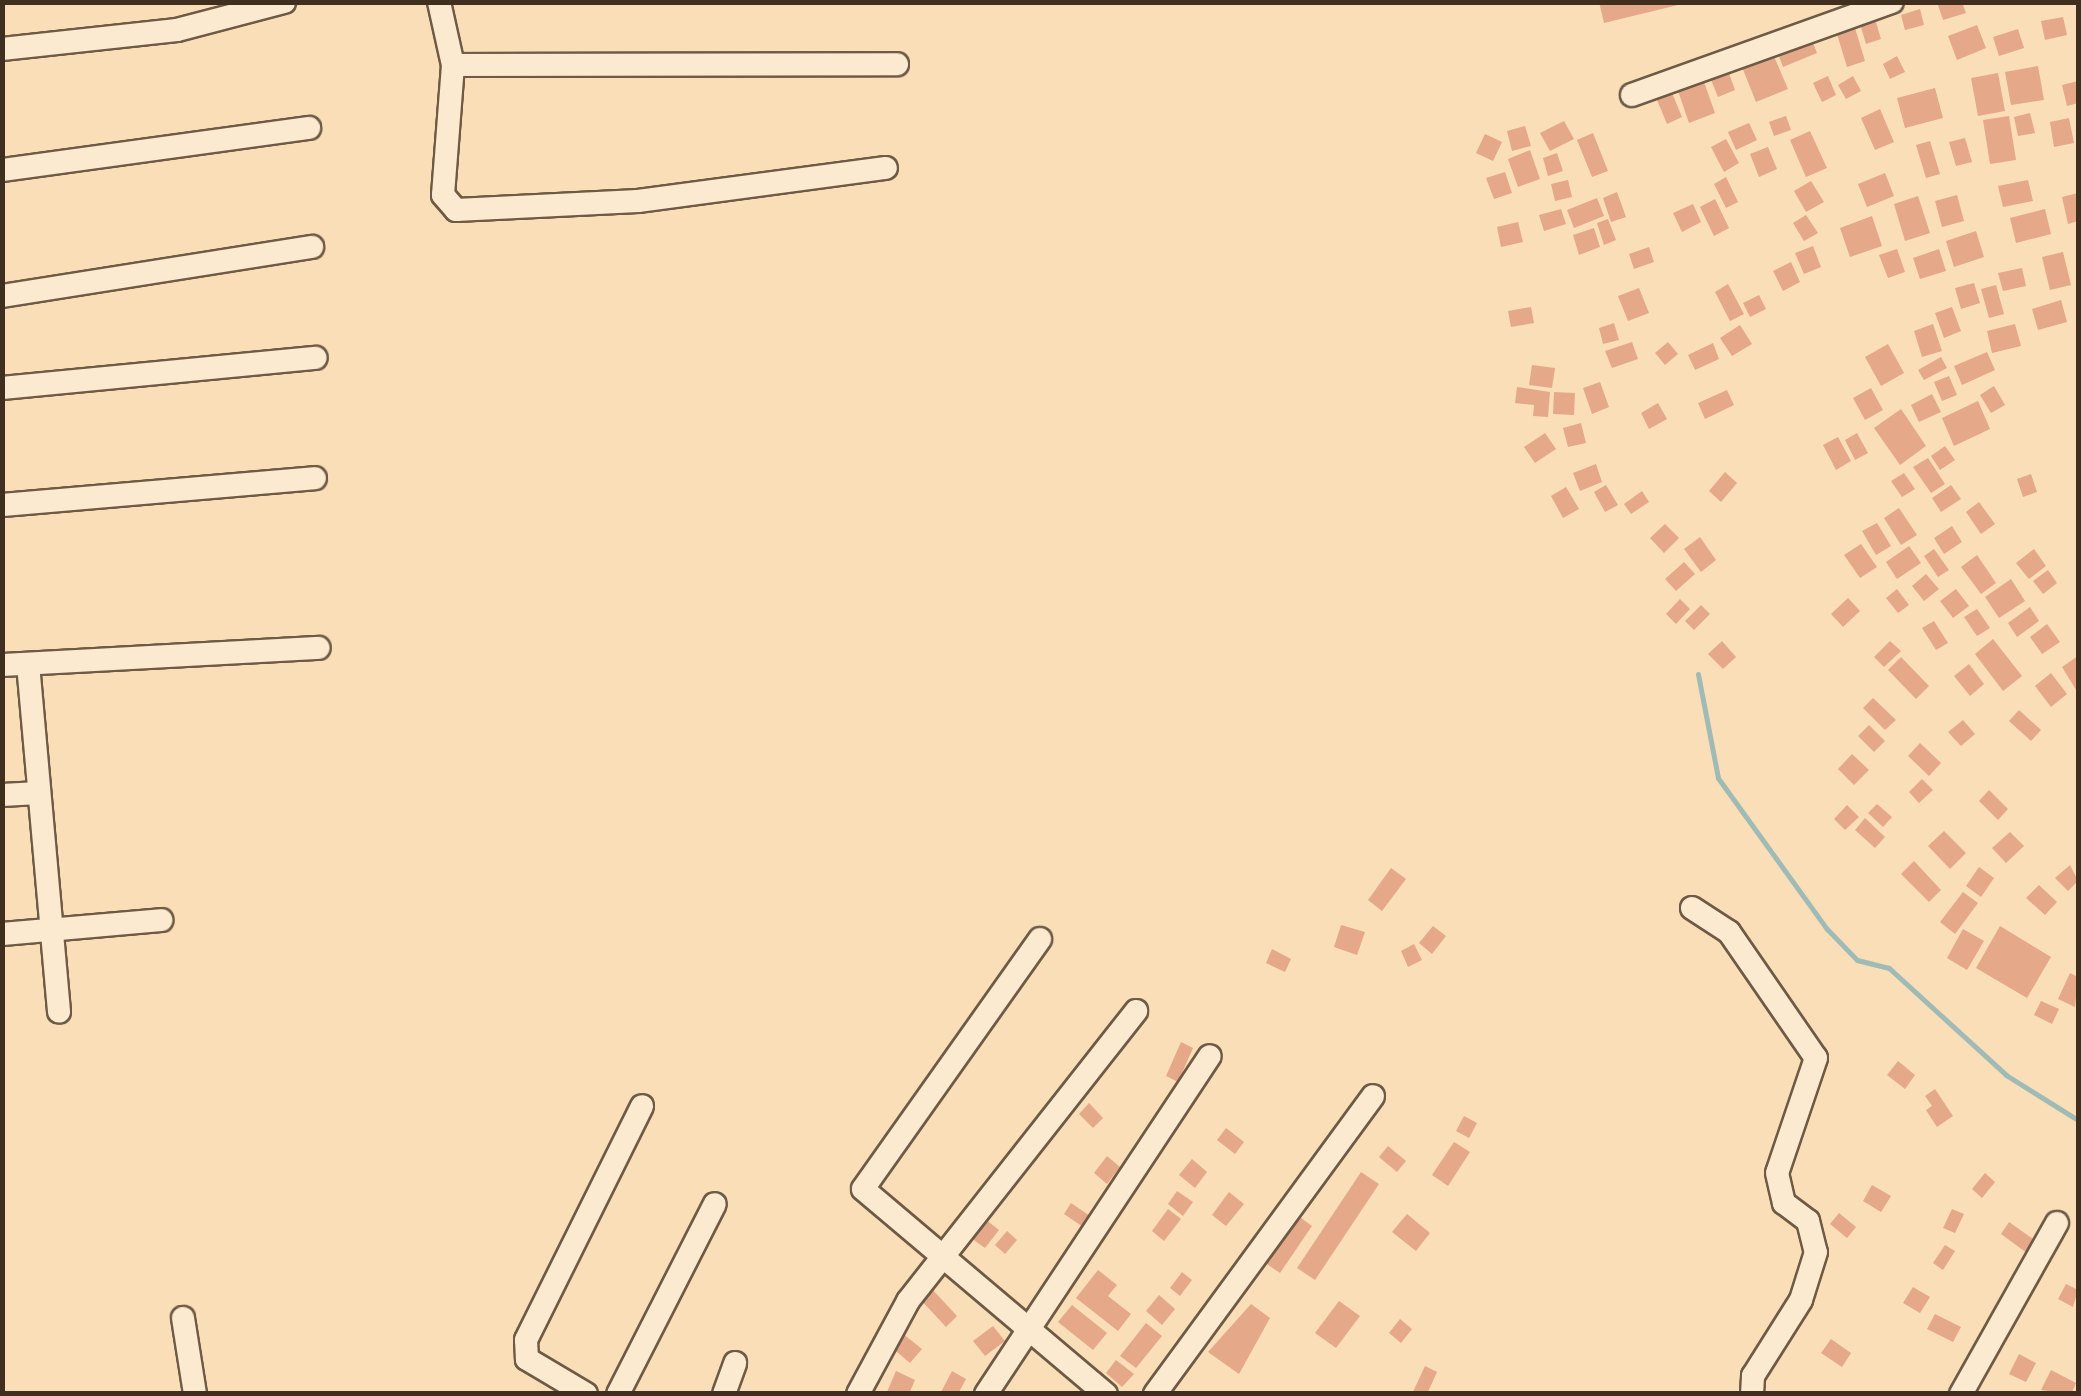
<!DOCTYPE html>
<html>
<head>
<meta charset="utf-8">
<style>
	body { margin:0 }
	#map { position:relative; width:2081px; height:1396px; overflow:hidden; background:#f9deb7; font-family:Alegreya,serif }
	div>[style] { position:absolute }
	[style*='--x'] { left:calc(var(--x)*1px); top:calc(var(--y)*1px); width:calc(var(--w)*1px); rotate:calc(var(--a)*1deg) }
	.stream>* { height:5px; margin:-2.5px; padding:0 2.5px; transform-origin:2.5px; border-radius:2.5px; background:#a0bbb6 }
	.building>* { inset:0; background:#e5a889 }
	.roads { filter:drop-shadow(2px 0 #6e5a45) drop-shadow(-2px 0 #6e5a45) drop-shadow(0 2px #6e5a45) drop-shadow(0 -2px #6e5a45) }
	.minor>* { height:22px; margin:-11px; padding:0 11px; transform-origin:11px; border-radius:11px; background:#fbead0 }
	span { translate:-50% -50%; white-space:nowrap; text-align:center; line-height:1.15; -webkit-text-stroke:9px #fbead0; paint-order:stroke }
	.frame { position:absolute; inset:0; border:5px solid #402e1f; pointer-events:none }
</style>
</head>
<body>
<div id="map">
	<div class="stream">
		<div style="--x:1698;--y:674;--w:106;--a:79.1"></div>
		<div style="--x:1718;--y:778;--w:186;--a:54.2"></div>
		<div style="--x:1827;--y:929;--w:43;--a:45.9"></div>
		<div style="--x:1857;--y:960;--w:33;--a:14"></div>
		<div style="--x:1889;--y:968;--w:159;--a:42.4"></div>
		<div style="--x:2006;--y:1075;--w:85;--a:32"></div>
	</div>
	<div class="building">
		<div style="clip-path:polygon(1599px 2px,1681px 2px,1682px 4px,1604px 23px)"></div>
		<div style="clip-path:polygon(1937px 2px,1962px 2px,1966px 13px,1943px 20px)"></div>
		<div style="clip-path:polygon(1920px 9px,1924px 25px,1905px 30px,1901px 15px)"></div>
		<div style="clip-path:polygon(2063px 17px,2067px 35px,2045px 40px,2041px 21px)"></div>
		<div style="clip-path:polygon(1875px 19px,1881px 39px,1866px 44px,1860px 24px)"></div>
		<div style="clip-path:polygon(1977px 25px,1986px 48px,1957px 60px,1948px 36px)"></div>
		<div style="clip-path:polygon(1855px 28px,1865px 61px,1847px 67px,1837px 34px)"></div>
		<div style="clip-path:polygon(2018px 29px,2024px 48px,1999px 56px,1993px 37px)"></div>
		<div style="clip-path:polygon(1811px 38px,1817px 53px,1783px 67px,1777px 51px)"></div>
		<div style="clip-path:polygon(1773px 54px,1788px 89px,1756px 102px,1742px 67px)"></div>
		<div style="clip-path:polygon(1897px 56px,1905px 72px,1890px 79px,1883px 64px)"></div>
		<div style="clip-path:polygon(2038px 66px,2044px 100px,2011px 105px,2005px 72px)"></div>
		<div style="clip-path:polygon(1727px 68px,1735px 90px,1718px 97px,1709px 75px)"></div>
		<div style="clip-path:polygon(1998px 73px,2005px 111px,1978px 116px,1971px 78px)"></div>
		<div style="clip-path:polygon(1828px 76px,1836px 95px,1822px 102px,1813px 83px)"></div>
		<div style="clip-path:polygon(1853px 76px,1861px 91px,1846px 99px,1838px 85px)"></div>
		<div style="clip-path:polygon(2078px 81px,2078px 103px,2067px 106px,2062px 85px)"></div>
		<div style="clip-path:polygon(1704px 82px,1715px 113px,1689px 123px,1678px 91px)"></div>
		<div style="clip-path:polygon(1935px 88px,1943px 118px,1905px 128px,1897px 98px)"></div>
		<div style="clip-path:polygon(1672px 93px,1682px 117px,1667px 124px,1657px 100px)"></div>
		<div style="clip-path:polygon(1880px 109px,1894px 142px,1875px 150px,1861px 118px)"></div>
		<div style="clip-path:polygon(2030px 113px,2035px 133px,2018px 136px,2014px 117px)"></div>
		<div style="clip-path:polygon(1786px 116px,1791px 130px,1774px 136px,1769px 122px)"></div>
		<div style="clip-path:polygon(2009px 116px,2016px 160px,1990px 164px,1983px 120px)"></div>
		<div style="clip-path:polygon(2069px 118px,2074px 143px,2054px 147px,2050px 122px)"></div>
		<div style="clip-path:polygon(1564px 121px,1574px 139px,1550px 151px,1540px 133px)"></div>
		<div style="clip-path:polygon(1749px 123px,1757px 140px,1736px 150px,1728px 132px)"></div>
		<div style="clip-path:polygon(1525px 126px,1531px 146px,1512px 151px,1507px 131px)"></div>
		<div style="clip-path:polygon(1810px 131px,1827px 168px,1806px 177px,1790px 140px)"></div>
		<div style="clip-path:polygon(1593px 133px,1608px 171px,1592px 177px,1577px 140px)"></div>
		<div style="clip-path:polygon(1485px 134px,1502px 142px,1493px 161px,1476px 153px)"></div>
		<div style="clip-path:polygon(1965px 138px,1972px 162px,1956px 166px,1949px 142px)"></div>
		<div style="clip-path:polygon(1726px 139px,1739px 163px,1724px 172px,1711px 147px)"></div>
		<div style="clip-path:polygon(1930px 141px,1940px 174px,1926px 178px,1916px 145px)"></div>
		<div style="clip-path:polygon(1768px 147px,1777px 169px,1759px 177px,1750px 154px)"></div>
		<div style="clip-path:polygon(1530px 150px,1540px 179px,1518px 187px,1508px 159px)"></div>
		<div style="clip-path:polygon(1557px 153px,1563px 171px,1548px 176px,1543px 158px)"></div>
		<div style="clip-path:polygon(1505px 172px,1512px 193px,1494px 199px,1486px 178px)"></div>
		<div style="clip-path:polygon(1885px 173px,1894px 196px,1867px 207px,1858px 184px)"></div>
		<div style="clip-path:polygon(1726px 177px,1738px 202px,1726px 208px,1714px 184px)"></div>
		<div style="clip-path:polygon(1568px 180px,1572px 197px,1555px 201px,1551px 184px)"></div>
		<div style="clip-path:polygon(2028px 180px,2033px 201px,2003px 207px,1998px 186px)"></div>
		<div style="clip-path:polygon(1811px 181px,1824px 202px,1806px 212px,1794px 191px)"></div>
		<div style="clip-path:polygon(1617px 192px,1626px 217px,1611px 222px,1603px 198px)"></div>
		<div style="clip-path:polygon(2078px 193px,2078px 221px,2068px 224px,2062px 197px)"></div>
		<div style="clip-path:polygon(1957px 195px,1964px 221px,1942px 227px,1935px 201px)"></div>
		<div style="clip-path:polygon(1918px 196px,1930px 233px,1905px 241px,1894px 204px)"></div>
		<div style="clip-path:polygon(1597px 198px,1604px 216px,1574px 228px,1567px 210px)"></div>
		<div style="clip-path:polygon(1715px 199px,1729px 228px,1714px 236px,1700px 207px)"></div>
		<div style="clip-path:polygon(1693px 204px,1701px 222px,1682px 232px,1673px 213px)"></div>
		<div style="clip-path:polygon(1561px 209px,1566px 224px,1544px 231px,1539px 215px)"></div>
		<div style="clip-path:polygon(2045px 209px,2051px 234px,2016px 243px,2010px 218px)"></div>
		<div style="clip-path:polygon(1806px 215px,1818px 233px,1804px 241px,1793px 223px)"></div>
		<div style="clip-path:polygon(1872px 216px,1882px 246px,1850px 257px,1840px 228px)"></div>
		<div style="clip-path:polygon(1608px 219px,1616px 240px,1604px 245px,1597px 223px)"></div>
		<div style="clip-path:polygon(1518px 222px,1523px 242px,1501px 247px,1497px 227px)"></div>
		<div style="clip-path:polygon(1594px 228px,1600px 247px,1579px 255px,1573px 235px)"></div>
		<div style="clip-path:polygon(1976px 231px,1984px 257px,1954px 267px,1946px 241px)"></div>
		<div style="clip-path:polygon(1813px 246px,1821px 267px,1804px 274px,1795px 253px)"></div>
		<div style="clip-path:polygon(1649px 247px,1654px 262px,1634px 269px,1629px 254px)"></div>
		<div style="clip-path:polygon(1897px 249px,1905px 272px,1888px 278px,1879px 255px)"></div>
		<div style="clip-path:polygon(1939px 249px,1946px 271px,1920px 279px,1913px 258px)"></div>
		<div style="clip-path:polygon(2063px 252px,2071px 285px,2050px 290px,2042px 257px)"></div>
		<div style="clip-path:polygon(1791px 262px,1800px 282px,1783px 291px,1773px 271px)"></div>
		<div style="clip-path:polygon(2022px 268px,2026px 286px,2003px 291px,1998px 273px)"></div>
		<div style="clip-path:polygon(1974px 283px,1980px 303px,1961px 309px,1955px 288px)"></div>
		<div style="clip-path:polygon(1728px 284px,1744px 314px,1730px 321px,1715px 292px)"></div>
		<div style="clip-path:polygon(1996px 285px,2004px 314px,1989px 318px,1981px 289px)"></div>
		<div style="clip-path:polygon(1639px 288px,1649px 313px,1628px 321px,1618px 296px)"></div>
		<div style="clip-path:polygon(1759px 295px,1766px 309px,1750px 317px,1743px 303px)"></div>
		<div style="clip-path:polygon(2061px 300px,2067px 322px,2038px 330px,2032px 309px)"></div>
		<div style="clip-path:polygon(1531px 307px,1534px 323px,1511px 327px,1508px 311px)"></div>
		<div style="clip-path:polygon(1952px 307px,1961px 331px,1944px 338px,1935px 313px)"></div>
		<div style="clip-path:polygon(1614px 323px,1619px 340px,1603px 344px,1599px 328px)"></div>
		<div style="clip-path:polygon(1933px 324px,1942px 351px,1922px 357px,1914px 331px)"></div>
		<div style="clip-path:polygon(2015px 324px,2021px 346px,1992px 353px,1987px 331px)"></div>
		<div style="clip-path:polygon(1740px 325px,1752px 344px,1732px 356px,1720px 338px)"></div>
		<div style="clip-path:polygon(1632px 342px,1638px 359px,1612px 368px,1605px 351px)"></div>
		<div style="clip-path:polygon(1668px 342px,1678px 354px,1665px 365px,1655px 353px)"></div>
		<div style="clip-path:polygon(1713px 343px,1719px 359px,1695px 370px,1688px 355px)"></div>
		<div style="clip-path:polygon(1888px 344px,1904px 373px,1881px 386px,1865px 357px)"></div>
		<div style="clip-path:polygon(1987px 352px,1995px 370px,1962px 385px,1954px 366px)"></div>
		<div style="clip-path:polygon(1941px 357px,1947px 368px,1924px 380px,1918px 370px)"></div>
		<div style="clip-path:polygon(1532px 365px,1555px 368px,1552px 388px,1529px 385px)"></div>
		<div style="clip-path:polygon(1949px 376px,1957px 395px,1942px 401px,1934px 382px)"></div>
		<div style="clip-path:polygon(1600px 382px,1609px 407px,1592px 414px,1583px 388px)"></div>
		<div style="clip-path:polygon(1994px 386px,2005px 405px,1991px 413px,1980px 395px)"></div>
		<div style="clip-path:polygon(1517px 387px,1550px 392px,1548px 417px,1533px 416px,1534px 405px,1515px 403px)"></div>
		<div style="clip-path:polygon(1871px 388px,1883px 410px,1865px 420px,1853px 398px)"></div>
		<div style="clip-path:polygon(1727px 390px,1734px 405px,1705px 419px,1698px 403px)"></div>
		<div style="clip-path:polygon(1554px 392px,1575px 393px,1574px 415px,1553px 414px)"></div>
		<div style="clip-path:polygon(1932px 394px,1941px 412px,1919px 422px,1911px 405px)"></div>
		<div style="clip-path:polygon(1978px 401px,1990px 429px,1954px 446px,1942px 418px)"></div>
		<div style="clip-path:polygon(1658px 403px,1667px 419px,1649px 429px,1641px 413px)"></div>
		<div style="clip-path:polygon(1901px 409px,1926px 446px,1900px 465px,1874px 428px)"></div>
		<div style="clip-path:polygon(1581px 423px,1586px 443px,1568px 447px,1563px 428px)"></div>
		<div style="clip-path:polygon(1545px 433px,1556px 449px,1535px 463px,1524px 447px)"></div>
		<div style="clip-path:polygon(1857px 433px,1868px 453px,1855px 460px,1845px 440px)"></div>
		<div style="clip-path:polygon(1838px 437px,1851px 461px,1836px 470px,1823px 445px)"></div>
		<div style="clip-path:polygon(1945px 446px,1955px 460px,1940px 470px,1931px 456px)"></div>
		<div style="clip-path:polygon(1928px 458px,1945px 484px,1931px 493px,1913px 467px)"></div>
		<div style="clip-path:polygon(1596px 464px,1602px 482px,1580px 491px,1573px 473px)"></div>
		<div style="clip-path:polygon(1725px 472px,1737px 483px,1721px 502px,1709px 491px)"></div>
		<div style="clip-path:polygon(1904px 473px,1915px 489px,1902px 497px,1891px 481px)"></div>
		<div style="clip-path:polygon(2031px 474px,2037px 492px,2023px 497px,2017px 479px)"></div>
		<div style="clip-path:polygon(1606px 485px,1618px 505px,1605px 512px,1594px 492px)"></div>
		<div style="clip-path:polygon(1951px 485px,1961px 499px,1941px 512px,1932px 498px)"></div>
		<div style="clip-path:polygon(1566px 487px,1579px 509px,1563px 518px,1551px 496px)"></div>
		<div style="clip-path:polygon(1642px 491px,1649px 502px,1631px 514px,1624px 504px)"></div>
		<div style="clip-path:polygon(1979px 502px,1995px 524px,1981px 534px,1966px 512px)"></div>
		<div style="clip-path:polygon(1899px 508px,1917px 535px,1901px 545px,1884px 518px)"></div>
		<div style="clip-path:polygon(1877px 523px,1891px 546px,1876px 555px,1862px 531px)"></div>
		<div style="clip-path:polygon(1665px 524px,1679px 538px,1664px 553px,1650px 538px)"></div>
		<div style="clip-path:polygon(1952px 526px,1962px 542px,1944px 554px,1934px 538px)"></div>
		<div style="clip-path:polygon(1700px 537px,1716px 560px,1701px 572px,1684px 549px)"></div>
		<div style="clip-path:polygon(1861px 544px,1877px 567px,1860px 578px,1844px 555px)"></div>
		<div style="clip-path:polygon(1909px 546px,1921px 563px,1897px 579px,1886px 562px)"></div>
		<div style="clip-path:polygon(1934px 549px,1949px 570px,1938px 577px,1924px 556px)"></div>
		<div style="clip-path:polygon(2034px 549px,2046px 566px,2029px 579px,2016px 563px)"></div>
		<div style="clip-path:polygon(1977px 555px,1996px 583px,1981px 594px,1961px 567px)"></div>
		<div style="clip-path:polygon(1684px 562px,1695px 574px,1676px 591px,1665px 579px)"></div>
		<div style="clip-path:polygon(2048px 570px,2057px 583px,2043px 594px,2033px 581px)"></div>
		<div style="clip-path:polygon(1926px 574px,1939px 589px,1924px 601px,1912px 586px)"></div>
		<div style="clip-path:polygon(2011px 579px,2025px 601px,1999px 618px,1985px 597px)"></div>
		<div style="clip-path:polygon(1897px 589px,1909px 605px,1898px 613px,1886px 598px)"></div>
		<div style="clip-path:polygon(1956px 589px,1969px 606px,1953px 618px,1940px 601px)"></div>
		<div style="clip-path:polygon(1848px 598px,1860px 611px,1843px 627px,1831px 614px)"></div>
		<div style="clip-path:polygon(1680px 599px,1690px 609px,1676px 624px,1666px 614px)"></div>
		<div style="clip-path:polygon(1701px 605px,1710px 614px,1694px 630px,1685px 621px)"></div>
		<div style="clip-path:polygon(2030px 607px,2039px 621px,2017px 637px,2008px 623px)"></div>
		<div style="clip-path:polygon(1977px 609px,1990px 628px,1977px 636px,1964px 617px)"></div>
		<div style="clip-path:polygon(1934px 621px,1948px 643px,1936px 650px,1922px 628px)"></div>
		<div style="clip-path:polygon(2047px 624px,2060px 642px,2042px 654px,2030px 637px)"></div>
		<div style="clip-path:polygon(1993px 639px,2022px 676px,2003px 691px,1975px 654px)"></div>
		<div style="clip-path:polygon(1722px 641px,1736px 657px,1723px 669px,1708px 654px)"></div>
		<div style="clip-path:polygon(1890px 641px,1901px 651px,1884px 667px,1874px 657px)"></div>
		<div style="clip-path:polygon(2078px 656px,2078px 693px,2062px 667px)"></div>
		<div style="clip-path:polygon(1901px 657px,1929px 686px,1916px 699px,1888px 670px)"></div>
		<div style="clip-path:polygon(1969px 664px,1984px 684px,1970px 696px,1954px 676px)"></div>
		<div style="clip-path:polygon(2051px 673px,2067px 694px,2051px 707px,2035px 686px)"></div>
		<div style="clip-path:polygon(1873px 698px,1896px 720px,1885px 730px,1863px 708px)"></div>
		<div style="clip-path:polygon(2019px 710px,2041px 730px,2031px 741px,2009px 721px)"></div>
		<div style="clip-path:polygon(1963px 720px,1975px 734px,1961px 746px,1948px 732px)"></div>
		<div style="clip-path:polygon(1869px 725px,1885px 741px,1874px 752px,1858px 736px)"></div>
		<div style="clip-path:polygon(1920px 743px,1941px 763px,1929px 776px,1908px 756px)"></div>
		<div style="clip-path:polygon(1852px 754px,1869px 770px,1854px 785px,1838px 769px)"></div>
		<div style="clip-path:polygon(1922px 779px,1933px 790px,1919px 803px,1909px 792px)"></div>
		<div style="clip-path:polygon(1989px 790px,2008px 809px,1998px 820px,1979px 801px)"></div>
		<div style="clip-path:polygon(1877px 804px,1892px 817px,1883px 827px,1868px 813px)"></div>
		<div style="clip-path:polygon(1847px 805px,1859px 817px,1845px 830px,1834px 819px)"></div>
		<div style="clip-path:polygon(1865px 818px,1885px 837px,1875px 848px,1855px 830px)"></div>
		<div style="clip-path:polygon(1944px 831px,1966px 853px,1950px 869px,1928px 846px)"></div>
		<div style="clip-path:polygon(2010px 832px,2024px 846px,2006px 863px,1992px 848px)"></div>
		<div style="clip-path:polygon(1914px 861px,1941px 890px,1929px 902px,1901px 874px)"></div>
		<div style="clip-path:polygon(2070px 865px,2078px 881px,2068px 891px,2055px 878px)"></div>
		<div style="clip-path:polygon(1979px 867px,1994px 878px,1981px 897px,1966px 886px)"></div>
		<div style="clip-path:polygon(1391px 868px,1406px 879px,1382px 911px,1368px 900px)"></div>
		<div style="clip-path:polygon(2039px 885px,2057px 902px,2045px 915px,2026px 898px)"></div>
		<div style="clip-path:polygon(1963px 892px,1978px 903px,1955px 934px,1940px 922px)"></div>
		<div style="clip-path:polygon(1341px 925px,1365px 932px,1357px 955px,1334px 947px)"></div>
		<div style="clip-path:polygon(1433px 926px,1446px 936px,1432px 954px,1419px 943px)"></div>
		<div style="clip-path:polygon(2000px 926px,2051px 957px,2027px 998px,1976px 968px)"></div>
		<div style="clip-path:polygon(1963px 929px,1984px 941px,1967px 970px,1947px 958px)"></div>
		<div style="clip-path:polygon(1414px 944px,1422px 960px,1408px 967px,1401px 951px)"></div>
		<div style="clip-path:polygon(1272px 949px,1291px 959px,1285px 972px,1266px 963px)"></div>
		<div style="clip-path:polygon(2070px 973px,2078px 977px,2075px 1007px,2058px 999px)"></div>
		<div style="clip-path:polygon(2041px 1001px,2059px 1009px,2052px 1024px,2034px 1015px)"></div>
		<div style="clip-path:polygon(1181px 1042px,1193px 1048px,1178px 1082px,1166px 1076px)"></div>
		<div style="clip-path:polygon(1898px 1061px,1915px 1075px,1905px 1089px,1887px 1075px)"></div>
		<div style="clip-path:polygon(1935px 1089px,1953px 1116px,1937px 1127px,1926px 1110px,1932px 1106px,1925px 1096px)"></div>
		<div style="clip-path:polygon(1089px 1103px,1103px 1118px,1093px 1128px,1079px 1114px)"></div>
		<div style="clip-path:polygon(1464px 1116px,1477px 1123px,1469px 1138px,1456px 1131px)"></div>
		<div style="clip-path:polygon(1226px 1128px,1244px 1142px,1235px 1154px,1217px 1140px)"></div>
		<div style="clip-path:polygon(1454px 1142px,1470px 1152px,1448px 1186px,1432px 1175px)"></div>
		<div style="clip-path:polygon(1388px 1146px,1406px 1161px,1397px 1172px,1379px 1157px)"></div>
		<div style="clip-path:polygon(1107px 1156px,1120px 1167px,1107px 1184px,1094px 1173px)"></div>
		<div style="clip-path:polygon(1192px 1159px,1207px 1172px,1195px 1188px,1179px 1175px)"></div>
		<div style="clip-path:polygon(1361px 1172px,1379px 1184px,1315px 1280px,1297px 1268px)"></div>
		<div style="clip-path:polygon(1985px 1173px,1995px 1182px,1982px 1198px,1972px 1189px)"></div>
		<div style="clip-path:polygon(1872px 1185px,1891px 1196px,1881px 1212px,1863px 1201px)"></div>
		<div style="clip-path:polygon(1177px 1191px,1193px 1202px,1183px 1216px,1168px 1204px)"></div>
		<div style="clip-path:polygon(1229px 1192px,1244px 1204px,1226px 1226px,1212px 1215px)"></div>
		<div style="clip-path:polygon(1071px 1203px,1093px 1218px,1086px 1229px,1064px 1214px)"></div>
		<div style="clip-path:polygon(1168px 1209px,1181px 1219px,1164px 1241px,1152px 1231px)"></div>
		<div style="clip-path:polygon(1952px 1209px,1964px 1214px,1955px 1233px,1943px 1228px)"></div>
		<div style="clip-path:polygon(1839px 1213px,1856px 1227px,1847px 1238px,1830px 1224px)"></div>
		<div style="clip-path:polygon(1407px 1214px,1430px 1233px,1416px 1251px,1392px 1232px)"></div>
		<div style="clip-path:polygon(1297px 1215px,1312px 1226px,1280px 1273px,1264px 1262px)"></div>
		<div style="clip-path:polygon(985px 1219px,999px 1230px,985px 1248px,971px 1238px)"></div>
		<div style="clip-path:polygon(2009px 1222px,2040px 1244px,2031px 1256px,2001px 1234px)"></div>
		<div style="clip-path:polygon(1007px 1231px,1017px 1240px,1005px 1254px,995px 1245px)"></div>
		<div style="clip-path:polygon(1945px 1245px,1955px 1251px,1943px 1270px,1933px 1263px)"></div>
		<div style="clip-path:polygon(1098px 1270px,1117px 1285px,1108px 1296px,1131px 1314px,1118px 1331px,1076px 1298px)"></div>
		<div style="clip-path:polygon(1182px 1272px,1192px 1280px,1180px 1296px,1170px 1288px)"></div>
		<div style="clip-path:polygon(2066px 1284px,2078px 1290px,2073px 1307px,2058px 1299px)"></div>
		<div style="clip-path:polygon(1913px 1287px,1930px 1297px,1920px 1313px,1903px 1303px)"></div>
		<div style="clip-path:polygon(931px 1288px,957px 1316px,946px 1327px,920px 1299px)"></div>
		<div style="clip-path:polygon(1159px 1295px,1175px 1309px,1162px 1325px,1146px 1311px)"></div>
		<div style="clip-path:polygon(1339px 1301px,1360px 1316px,1336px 1348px,1315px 1333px)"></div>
		<div style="clip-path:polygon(1251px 1304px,1270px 1318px,1239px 1374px,1208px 1352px)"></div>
		<div style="clip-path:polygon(1072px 1305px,1107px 1333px,1093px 1350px,1058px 1322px)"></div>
		<div style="clip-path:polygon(1935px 1314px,1961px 1327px,1953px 1342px,1927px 1329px)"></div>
		<div style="clip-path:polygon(1400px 1319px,1412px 1329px,1401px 1343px,1389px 1333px)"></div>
		<div style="clip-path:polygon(1146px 1323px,1162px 1336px,1136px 1368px,1120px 1356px)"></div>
		<div style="clip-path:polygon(993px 1326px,1005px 1341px,985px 1356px,973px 1341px)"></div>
		<div style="clip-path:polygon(902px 1333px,922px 1349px,910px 1363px,891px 1347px)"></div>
		<div style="clip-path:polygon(1831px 1339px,1851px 1353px,1842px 1367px,1821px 1353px)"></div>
		<div style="clip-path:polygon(2019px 1354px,2036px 1363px,2026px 1382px,2009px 1374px)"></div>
		<div style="clip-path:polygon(1116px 1360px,1134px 1374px,1122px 1387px,1106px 1373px)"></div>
		<div style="clip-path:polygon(1425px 1366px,1437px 1372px,1427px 1394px,1412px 1394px)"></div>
		<div style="clip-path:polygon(2051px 1370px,2076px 1383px,2071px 1394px,2041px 1390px)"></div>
		<div style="clip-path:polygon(896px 1371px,915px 1380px,909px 1394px,887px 1392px)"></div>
		<div style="clip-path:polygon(952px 1371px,966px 1379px,958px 1394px,940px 1394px)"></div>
	</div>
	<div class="roads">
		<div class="minor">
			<div style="--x:439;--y:2;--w:65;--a:77.5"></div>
			<div style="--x:453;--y:65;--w:444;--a:-0.1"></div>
			<div style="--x:2;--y:49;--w:176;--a:-6.2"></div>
			<div style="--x:177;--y:30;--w:111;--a:-14.7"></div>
			<div style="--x:453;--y:65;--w:130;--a:94.4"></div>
			<div style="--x:443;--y:195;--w:20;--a:49"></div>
			<div style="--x:456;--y:210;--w:182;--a:-2.8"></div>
			<div style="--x:638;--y:201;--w:250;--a:-7.6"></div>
			<div style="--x:1632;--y:95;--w:276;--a:-19.7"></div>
			<div style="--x:2;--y:170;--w:310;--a:-7.8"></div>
			<div style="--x:2;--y:296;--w:314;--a:-9"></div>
			<div style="--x:2;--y:388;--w:315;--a:-5.5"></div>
			<div style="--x:2;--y:505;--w:314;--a:-4.9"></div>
			<div style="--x:28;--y:664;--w:349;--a:84.9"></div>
			<div style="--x:2;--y:665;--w:317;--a:-3.1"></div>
			<div style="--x:2;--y:795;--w:37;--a:-3"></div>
			<div style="--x:1692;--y:908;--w:44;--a:33"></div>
			<div style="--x:1729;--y:932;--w:153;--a:55.4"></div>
			<div style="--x:1816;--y:1058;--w:121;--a:108.7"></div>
			<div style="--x:1777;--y:1173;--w:31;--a:77"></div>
			<div style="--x:1784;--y:1203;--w:30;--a:37"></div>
			<div style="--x:1808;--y:1221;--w:32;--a:76"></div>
			<div style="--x:1816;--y:1252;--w:50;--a:107.4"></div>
			<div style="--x:1801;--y:1300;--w:90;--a:122.3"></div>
			<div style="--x:1753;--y:1376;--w:18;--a:93"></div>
			<div style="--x:2;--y:934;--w:160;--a:-5"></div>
			<div style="--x:1040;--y:939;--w:306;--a:125.3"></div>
			<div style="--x:863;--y:1189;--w:318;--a:40.2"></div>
			<div style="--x:183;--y:1318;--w:77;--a:81"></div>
			<div style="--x:586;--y:1394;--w:69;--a:-149.3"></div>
			<div style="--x:527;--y:1359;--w:19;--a:-93"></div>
			<div style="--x:526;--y:1340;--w:261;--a:-63.6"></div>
			<div style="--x:618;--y:1394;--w:213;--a:-63"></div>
			<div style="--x:724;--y:1394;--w:33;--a:-70"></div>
			<div style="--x:858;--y:1394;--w:106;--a:-61.7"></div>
			<div style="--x:908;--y:1301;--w:369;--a:-51.8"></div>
			<div style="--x:986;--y:1394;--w:405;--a:-56.5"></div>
			<div style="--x:1155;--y:1394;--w:369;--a:-53.8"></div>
			<div style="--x:1961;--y:1394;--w:196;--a:-60.7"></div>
		</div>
	</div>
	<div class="frame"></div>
</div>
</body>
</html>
